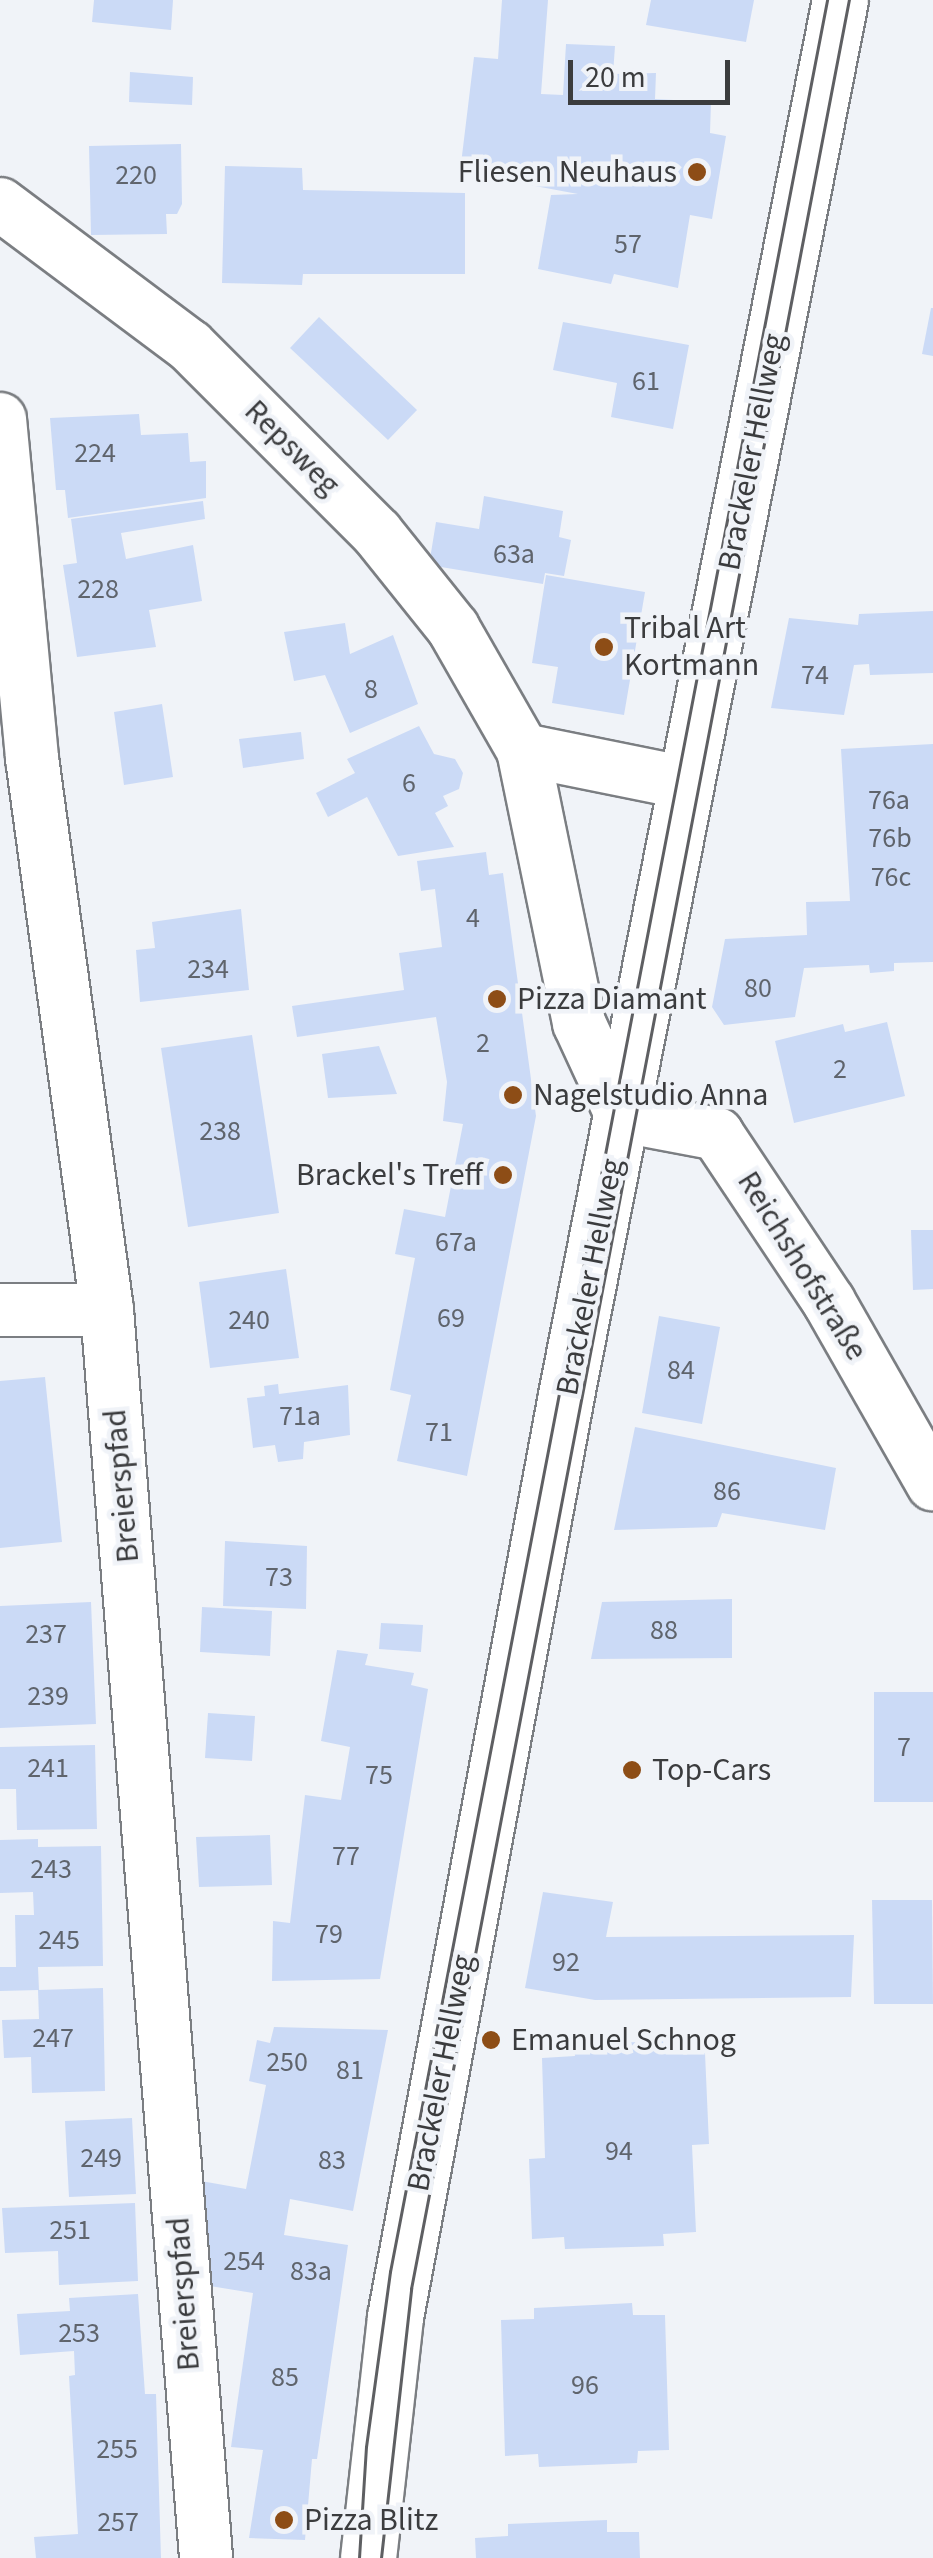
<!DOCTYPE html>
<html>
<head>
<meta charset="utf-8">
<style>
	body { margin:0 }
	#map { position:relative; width:933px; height:2558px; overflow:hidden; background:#f0f3f8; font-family:"Source Sans 3",sans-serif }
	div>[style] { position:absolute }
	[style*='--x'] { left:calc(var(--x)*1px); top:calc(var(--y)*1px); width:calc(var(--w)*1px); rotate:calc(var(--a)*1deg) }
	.building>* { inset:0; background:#cbdaf6 }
	.roads { filter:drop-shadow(2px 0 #7b7e82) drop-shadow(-2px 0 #7b7e82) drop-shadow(0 2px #7b7e82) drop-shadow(0 -2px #7b7e82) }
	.street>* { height:52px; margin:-26px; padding:0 26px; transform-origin:26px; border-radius:26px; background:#fff }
	.secondary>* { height:55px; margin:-27.5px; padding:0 27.5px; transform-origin:27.5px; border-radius:27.5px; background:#fff }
	.tram>* { height:2.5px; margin:-1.25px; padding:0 1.25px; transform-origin:1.25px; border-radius:1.25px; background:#5e5f62 }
	.dots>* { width:28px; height:28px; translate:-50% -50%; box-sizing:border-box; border:5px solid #f0f3f8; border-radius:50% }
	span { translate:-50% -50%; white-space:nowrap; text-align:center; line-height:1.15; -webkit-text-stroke:9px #f0f3f8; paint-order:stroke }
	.number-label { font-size:28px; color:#5f646c }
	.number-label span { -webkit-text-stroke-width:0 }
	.poi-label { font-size:32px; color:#3b3c3e }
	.right { translate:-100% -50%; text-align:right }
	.left { translate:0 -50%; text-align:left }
	.street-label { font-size:32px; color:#3b3c3e }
	.scale { position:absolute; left:568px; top:60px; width:162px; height:45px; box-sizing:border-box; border:5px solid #3b3c3e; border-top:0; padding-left:12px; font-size:30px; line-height:35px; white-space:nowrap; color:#3b3c3e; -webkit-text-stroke:8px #f0f3f8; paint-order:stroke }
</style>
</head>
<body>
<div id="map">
	<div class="building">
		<div style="clip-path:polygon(94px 0,173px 0,171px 30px,92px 22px)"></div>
		<div style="clip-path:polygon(502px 0,548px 0,541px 94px,563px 95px,566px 44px,615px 46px,613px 74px,656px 73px,655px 99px,711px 102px,710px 133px,726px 136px,712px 219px,690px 215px,678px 288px,614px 274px,611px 284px,538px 269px,551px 195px,578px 194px,460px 172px,474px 57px,498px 59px)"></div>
		<div style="clip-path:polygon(651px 0,754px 0,746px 42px,646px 25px)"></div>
		<div style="clip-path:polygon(130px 72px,193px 77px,192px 105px,129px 102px)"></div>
		<div style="clip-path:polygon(181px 144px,182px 204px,177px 214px,166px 214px,167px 234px,91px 235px,89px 146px)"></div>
		<div style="clip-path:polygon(225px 166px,302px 168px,303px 190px,465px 193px,465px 274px,303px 274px,302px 285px,222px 283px)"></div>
		<div style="clip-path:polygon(931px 308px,933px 308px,933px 356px,922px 354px)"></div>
		<div style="clip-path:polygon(319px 317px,417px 410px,388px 440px,290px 348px)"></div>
		<div style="clip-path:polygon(563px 322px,689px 345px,673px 429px,611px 417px,617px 383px,553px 370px)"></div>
		<div style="clip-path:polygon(139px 414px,141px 435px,188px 433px,190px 462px,206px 461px,206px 498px,68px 518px,65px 490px,56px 490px,50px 418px)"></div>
		<div style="clip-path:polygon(484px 496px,563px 511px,559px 537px,571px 540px,564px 576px,545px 573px,543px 584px,429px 565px,436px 522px,479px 529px)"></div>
		<div style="clip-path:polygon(203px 501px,205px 519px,121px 533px,126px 559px,193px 545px,202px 601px,149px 610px,156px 647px,77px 657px,63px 565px,77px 563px,71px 519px)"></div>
		<div style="clip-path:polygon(546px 575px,645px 592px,624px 715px,552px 703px,558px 667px,532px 663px)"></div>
		<div style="clip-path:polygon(933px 611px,933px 673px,870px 675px,869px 664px,854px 665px,844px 715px,771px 708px,789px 618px,858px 625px,859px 614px)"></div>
		<div style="clip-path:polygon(345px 623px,350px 654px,393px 635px,418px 704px,350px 733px,325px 675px,294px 681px,284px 632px)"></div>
		<div style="clip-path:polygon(162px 704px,173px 777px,124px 785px,114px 712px)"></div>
		<div style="clip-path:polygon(419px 726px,434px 754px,455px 759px,463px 773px,459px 789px,443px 796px,448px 806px,435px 813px,454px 847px,398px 856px,367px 797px,328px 817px,316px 793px,355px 773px,347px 759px)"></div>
		<div style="clip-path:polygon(301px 732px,304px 759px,243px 768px,239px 739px)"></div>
		<div style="clip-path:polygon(933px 744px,933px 962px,894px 963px,894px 971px,870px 973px,869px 965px,804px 968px,795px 1017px,724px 1025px,712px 1007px,725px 939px,807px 935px,806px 902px,850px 901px,841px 749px)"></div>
		<div style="clip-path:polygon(486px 852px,489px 875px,503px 873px,536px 1116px,467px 1476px,397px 1461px,411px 1395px,390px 1390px,415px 1258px,395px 1254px,404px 1209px,445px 1217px,463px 1124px,443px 1121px,447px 1082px,436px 1017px,297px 1037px,292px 1006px,404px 990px,399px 953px,442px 947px,435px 889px,421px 891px,417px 861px)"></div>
		<div style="clip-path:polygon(241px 909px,249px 990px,140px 1002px,136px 950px,155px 948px,152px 922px)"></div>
		<div style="clip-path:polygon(887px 1022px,905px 1096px,794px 1123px,775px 1041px,843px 1024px,845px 1032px)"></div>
		<div style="clip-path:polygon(252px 1035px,279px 1213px,188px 1227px,161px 1048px)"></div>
		<div style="clip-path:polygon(379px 1046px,397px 1094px,328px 1098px,322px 1054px)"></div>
		<div style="clip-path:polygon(911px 1230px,933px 1230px,933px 1289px,913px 1290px)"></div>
		<div style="clip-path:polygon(286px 1269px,299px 1358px,210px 1368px,199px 1282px)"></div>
		<div style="clip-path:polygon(659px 1316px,720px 1327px,702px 1424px,642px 1413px)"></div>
		<div style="clip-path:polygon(45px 1377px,62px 1542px,0 1548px,0 1381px)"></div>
		<div style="clip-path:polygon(278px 1384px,279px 1394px,348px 1385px,350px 1435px,304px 1442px,303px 1459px,278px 1462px,275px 1445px,253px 1448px,247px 1398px,265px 1396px,264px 1386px)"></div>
		<div style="clip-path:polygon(635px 1427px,836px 1468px,825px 1530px,722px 1513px,717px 1527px,614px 1530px)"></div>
		<div style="clip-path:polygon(225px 1541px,307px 1546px,306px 1609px,223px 1606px)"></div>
		<div style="clip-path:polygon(732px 1599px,732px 1658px,591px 1659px,602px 1602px)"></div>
		<div style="clip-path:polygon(91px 1602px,96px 1724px,0 1728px,0 1606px)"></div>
		<div style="clip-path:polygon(202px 1607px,272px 1611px,270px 1656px,200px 1652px)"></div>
		<div style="clip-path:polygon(381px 1623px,423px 1625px,421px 1652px,379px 1649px)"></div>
		<div style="clip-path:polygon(337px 1650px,368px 1654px,365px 1665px,414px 1673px,411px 1685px,428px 1689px,380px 1979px,272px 1981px,273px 1921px,290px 1923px,305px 1795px,341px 1800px,350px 1747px,321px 1741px)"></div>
		<div style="clip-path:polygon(874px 1692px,933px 1692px,933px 1802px,874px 1802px)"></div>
		<div style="clip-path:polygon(208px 1713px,255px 1716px,252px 1761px,205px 1758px)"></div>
		<div style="clip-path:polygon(95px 1745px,97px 1829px,17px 1830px,16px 1789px,0 1789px,0 1747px)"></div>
		<div style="clip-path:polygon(270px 1835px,272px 1885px,199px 1887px,196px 1837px)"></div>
		<div style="clip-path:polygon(38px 1839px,38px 1847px,101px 1846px,103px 1966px,38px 1967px,39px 1990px,0 1991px,0 1967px,16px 1967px,15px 1915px,34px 1915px,33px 1892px,0 1893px,0 1840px)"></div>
		<div style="clip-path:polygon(543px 1892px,613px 1902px,606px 1937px,854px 1935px,851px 1997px,595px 2000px,525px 1988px)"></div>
		<div style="clip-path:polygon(872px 1900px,932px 1900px,933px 2004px,874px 2004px)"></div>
		<div style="clip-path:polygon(103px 1988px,105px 2091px,32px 2093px,31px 2057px,4px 2058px,2px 2020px,39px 2019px,38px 1990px)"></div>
		<div style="clip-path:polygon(274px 2027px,388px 2030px,353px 2211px,290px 2199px,284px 2235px,348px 2245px,317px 2459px,312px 2459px,305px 2540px,249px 2538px,263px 2450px,231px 2447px,253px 2293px,210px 2286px,201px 2181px,246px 2189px,266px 2085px,249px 2081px,257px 2040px,270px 2043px)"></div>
		<div style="clip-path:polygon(674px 2041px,673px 2053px,705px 2053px,709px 2144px,692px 2145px,696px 2232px,663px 2234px,664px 2246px,565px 2249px,564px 2237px,532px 2239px,529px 2159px,545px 2158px,542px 2058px,575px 2056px,574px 2044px)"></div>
		<div style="clip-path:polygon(132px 2118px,136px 2194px,69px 2197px,65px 2121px)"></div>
		<div style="clip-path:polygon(135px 2203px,138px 2281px,59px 2285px,58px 2251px,5px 2253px,2px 2208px)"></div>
		<div style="clip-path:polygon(138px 2294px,145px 2394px,156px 2394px,161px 2558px,36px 2558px,34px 2537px,78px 2534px,69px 2376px,75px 2375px,74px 2351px,20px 2355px,17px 2314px,70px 2311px,69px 2298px)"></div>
		<div style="clip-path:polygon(632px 2303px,633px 2315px,665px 2315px,669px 2450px,638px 2451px,637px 2463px,539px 2467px,538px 2454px,505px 2456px,501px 2320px,534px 2319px,534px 2308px)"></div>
		<div style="clip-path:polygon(607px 2520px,607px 2532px,639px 2532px,640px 2558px,476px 2558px,475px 2538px,508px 2536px,508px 2524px)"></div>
	</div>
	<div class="roads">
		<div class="street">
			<div style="--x:0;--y:204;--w:237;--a:36.8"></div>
			<div style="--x:190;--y:346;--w:264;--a:45"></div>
			<div style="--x:377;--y:533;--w:122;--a:51.3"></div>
			<div style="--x:453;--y:628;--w:141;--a:60.2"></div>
			<div style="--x:523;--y:750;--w:279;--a:78.4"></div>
			<div style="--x:579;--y:1023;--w:102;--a:65.2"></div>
			<div style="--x:622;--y:1116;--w:97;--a:10.7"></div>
			<div style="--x:717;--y:1134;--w:202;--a:56.3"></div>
			<div style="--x:829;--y:1302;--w:210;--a:60.3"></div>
			<div style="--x:0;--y:419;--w:341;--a:84.6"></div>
			<div style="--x:32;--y:758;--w:557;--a:82.26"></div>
			<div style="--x:107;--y:1310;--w:1252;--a:85.46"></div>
			<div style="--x:523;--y:750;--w:166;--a:11.4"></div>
			<div style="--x:0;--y:1310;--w:107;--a:0"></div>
		</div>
		<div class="secondary">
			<div style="--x:368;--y:2558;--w:243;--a:-83.6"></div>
			<div style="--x:395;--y:2317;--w:938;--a:-79.49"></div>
			<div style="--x:566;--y:1395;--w:1422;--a:-78.89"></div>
		</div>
	</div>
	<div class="tram">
		<div style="--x:359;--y:2558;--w:111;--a:-86.4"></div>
		<div style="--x:366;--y:2447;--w:177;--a:-82.2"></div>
		<div style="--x:390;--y:2272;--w:2314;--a:-79.11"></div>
		<div style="--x:381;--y:2558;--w:271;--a:-83.6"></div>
		<div style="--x:411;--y:2289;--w:2331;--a:-79.17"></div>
	</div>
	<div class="dots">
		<div style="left:697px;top:172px;background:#8d4d16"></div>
		<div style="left:604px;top:647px;background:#8d4d16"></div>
		<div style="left:497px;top:999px;background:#8d4d16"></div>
		<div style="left:513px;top:1095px;background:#8d4d16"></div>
		<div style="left:503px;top:1175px;background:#8d4d16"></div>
		<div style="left:632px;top:1770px;background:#8d4d16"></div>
		<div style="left:491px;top:2040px;background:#8d4d16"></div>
		<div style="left:284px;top:2520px;background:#8d4d16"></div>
	</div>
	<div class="number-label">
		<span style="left:136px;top:175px">220</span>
		<span style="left:628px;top:244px">57</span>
		<span style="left:646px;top:381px">61</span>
		<span style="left:95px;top:453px">224</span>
		<span style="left:514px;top:554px">63a</span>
		<span style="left:98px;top:589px">228</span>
		<span style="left:815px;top:675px">74</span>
		<span style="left:371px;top:689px">8</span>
		<span style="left:409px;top:783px">6</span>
		<span style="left:889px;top:800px">76a</span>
		<span style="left:890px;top:838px">76b</span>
		<span style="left:891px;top:877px">76c</span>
		<span style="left:473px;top:918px">4</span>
		<span style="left:208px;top:969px">234</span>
		<span style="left:758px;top:988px">80</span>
		<span style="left:483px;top:1043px">2</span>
		<span style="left:840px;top:1069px">2</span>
		<span style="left:220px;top:1131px">238</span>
		<span style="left:456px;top:1242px">67a</span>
		<span style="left:451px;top:1318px">69</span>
		<span style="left:249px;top:1320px">240</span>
		<span style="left:681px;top:1370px">84</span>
		<span style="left:300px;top:1416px">71a</span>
		<span style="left:439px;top:1432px">71</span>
		<span style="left:727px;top:1491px">86</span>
		<span style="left:279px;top:1577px">73</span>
		<span style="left:664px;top:1630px">88</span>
		<span style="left:46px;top:1634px">237</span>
		<span style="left:48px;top:1696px">239</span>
		<span style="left:904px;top:1747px">7</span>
		<span style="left:48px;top:1768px">241</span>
		<span style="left:379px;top:1775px">75</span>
		<span style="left:346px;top:1856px">77</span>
		<span style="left:51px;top:1869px">243</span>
		<span style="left:329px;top:1934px">79</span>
		<span style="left:59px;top:1940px">245</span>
		<span style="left:566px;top:1962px">92</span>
		<span style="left:53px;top:2038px">247</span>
		<span style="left:287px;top:2062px">250</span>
		<span style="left:350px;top:2070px">81</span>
		<span style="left:619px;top:2151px">94</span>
		<span style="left:101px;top:2158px">249</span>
		<span style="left:332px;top:2160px">83</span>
		<span style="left:70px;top:2230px">251</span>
		<span style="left:244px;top:2261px">254</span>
		<span style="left:311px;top:2271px">83a</span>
		<span style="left:79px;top:2333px">253</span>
		<span style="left:285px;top:2377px">85</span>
		<span style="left:585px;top:2385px">96</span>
		<span style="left:117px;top:2449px">255</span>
		<span style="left:118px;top:2522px">257</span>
	</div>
	<div class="poi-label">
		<span class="right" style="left:677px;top:172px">Fliesen Neuhaus</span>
		<span class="left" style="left:624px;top:647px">Tribal Art<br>Kortmann</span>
		<span class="left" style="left:517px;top:999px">Pizza Diamant</span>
		<span class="left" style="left:533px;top:1095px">Nagelstudio Anna</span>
		<span class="right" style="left:483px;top:1175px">Brackel's Treff</span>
		<span class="left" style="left:652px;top:1770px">Top-Cars</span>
		<span class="left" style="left:511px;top:2040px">Emanuel Schnog</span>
		<span class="left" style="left:304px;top:2520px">Pizza Blitz</span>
	</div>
	<div class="street-label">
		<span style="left:292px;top:448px;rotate:45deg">Repsweg</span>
		<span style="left:752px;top:452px;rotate:-79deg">Brackeler Hellweg</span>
		<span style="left:802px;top:1266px;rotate:58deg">Reichshofstraße</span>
		<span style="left:590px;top:1277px;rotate:-79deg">Brackeler Hellweg</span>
		<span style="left:122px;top:1486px;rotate:-95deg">Breierspfad</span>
		<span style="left:441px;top:2073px;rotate:-79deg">Brackeler Hellweg</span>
		<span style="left:184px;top:2294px;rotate:-94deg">Breierspfad</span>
	</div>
	<div class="scale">20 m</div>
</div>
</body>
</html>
